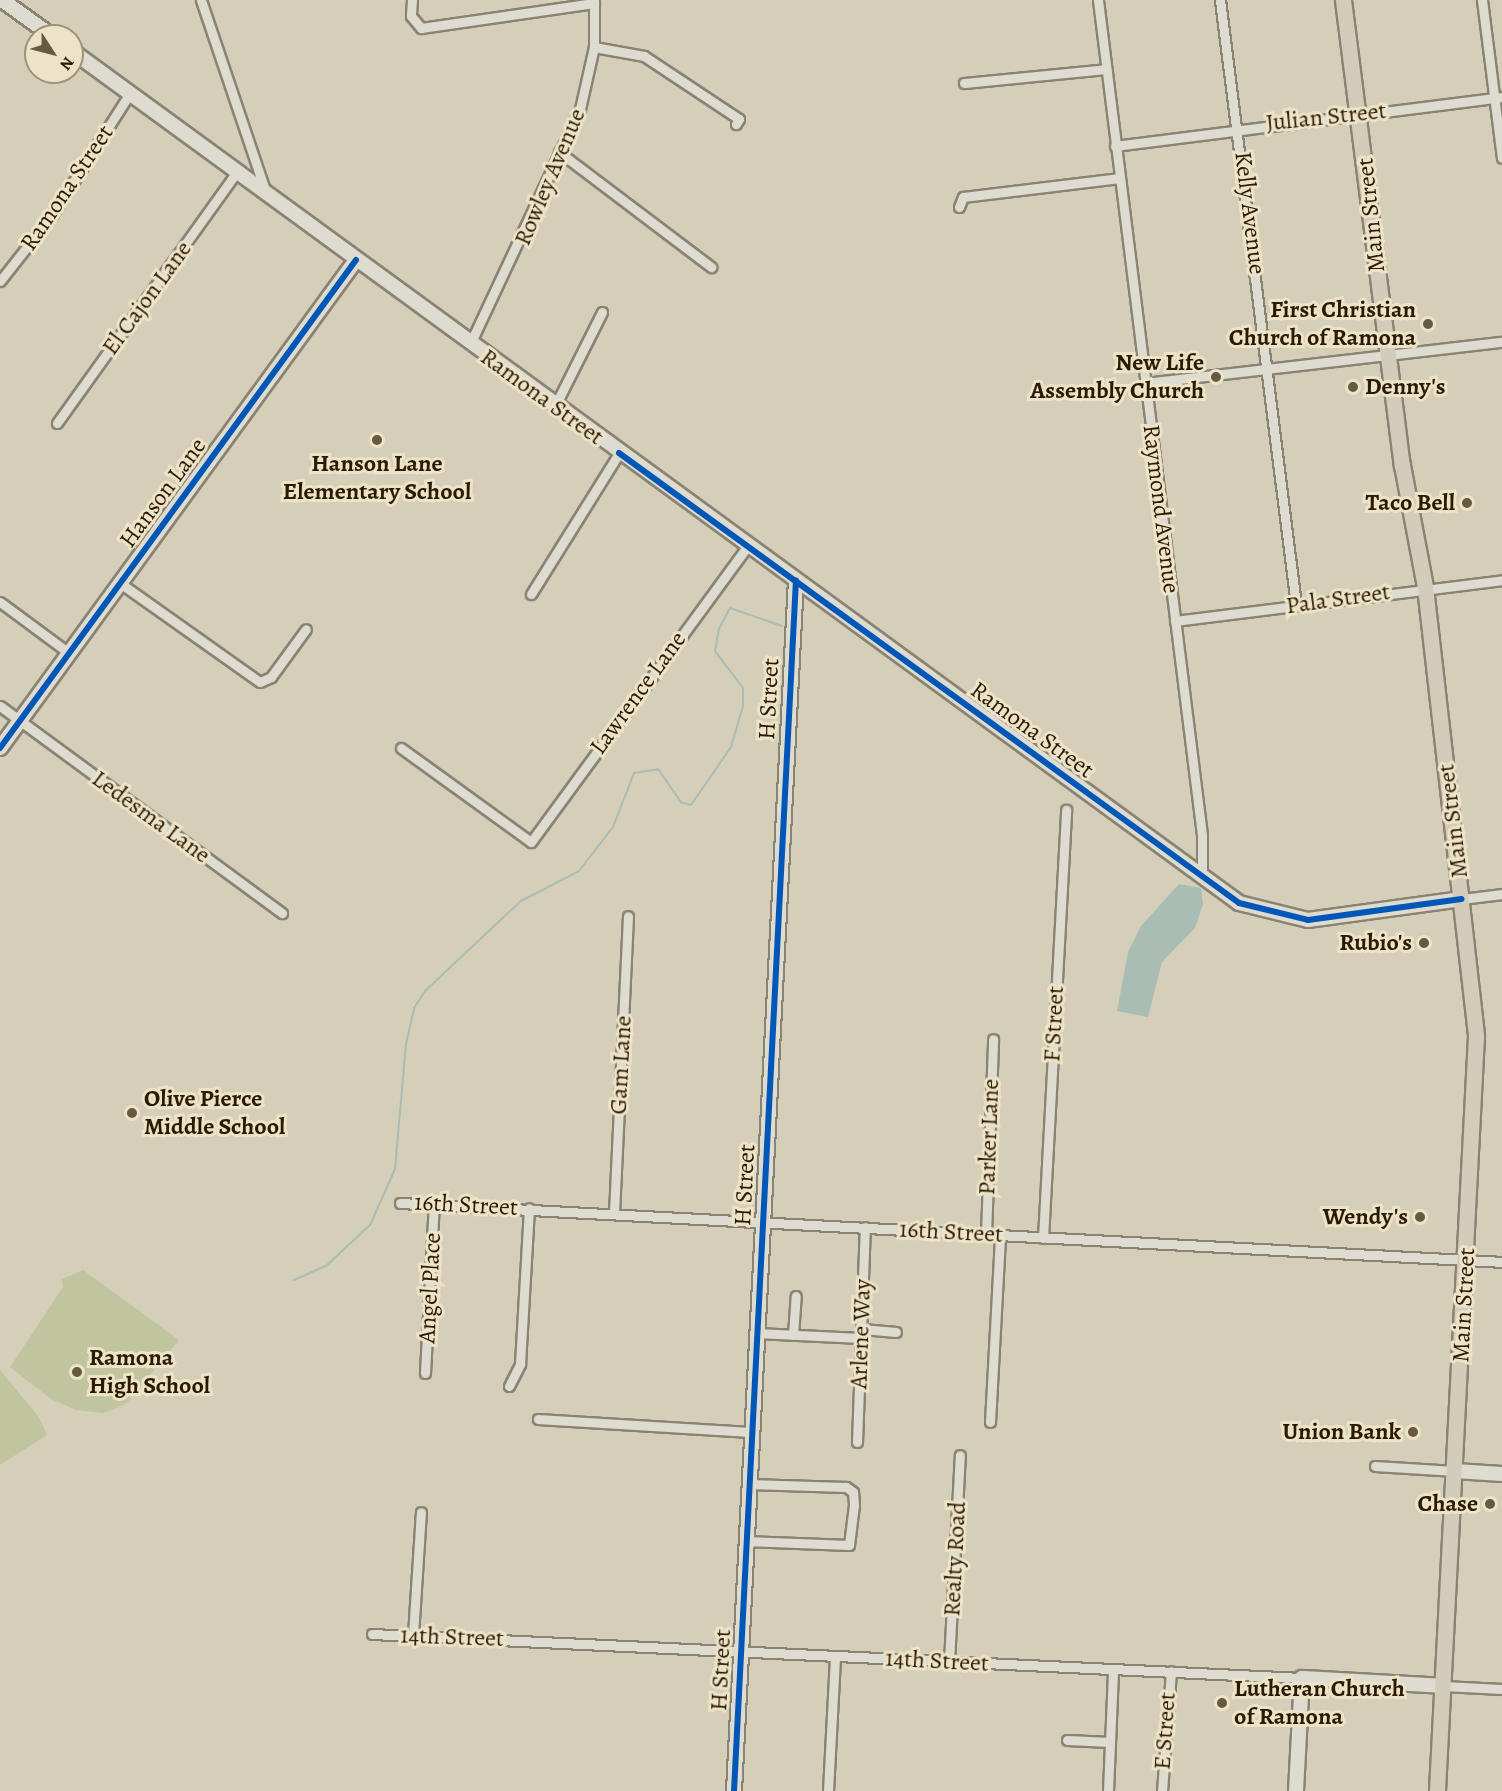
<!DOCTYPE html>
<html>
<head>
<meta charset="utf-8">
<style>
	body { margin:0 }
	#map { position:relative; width:1502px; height:1791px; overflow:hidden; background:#d5ceb8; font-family:Alegreya,serif }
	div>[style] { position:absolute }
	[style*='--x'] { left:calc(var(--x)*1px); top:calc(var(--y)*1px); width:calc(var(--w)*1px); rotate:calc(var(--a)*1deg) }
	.green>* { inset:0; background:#c0c5a0 }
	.water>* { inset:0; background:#aabdb4 }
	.stream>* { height:2px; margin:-1px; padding:0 1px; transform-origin:1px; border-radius:1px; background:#aabdb4 }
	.roads { filter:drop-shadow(2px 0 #898373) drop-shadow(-2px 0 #898373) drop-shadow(0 2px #898373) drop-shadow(0 -2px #898373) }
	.street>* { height:9px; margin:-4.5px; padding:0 4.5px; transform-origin:4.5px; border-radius:4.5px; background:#dedbd0 }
	.secondary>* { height:14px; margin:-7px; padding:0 7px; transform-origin:7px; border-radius:7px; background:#dedbd0 }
	.primary>* { height:15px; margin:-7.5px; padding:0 7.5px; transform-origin:7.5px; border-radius:7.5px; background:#d3ccbb }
	.cycleway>* { height:6px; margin:-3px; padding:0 3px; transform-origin:3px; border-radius:3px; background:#0057b8 }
	.dots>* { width:16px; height:16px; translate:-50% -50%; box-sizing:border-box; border:3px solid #ece3c8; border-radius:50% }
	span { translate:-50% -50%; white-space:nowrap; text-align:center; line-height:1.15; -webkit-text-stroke:6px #ece3c8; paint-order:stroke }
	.street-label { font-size:24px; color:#2b1b03 }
	.poi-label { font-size:24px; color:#2b1b03; font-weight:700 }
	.right { translate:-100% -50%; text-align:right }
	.left { translate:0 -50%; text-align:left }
	.north { position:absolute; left:24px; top:24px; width:60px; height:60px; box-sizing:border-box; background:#ece3c8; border:2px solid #9f9379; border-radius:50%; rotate:126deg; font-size:16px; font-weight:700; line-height:24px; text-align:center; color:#2b1b03 }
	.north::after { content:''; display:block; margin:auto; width:21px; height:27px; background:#665a42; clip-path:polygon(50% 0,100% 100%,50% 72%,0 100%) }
</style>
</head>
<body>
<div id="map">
	<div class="green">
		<div style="clip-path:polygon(83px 1270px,179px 1340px,127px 1403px,104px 1413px,76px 1410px,51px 1399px,10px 1367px,63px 1287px,62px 1279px)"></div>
		<div style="clip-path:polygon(0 1370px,39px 1417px,47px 1435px,0 1465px)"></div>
	</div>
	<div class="water">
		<div style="clip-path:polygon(1179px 884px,1201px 888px,1203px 904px,1195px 928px,1162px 962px,1148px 1017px,1117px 1011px,1128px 952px,1141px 926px)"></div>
	</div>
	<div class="stream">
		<div style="--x:294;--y:1280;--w:35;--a:-24"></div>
		<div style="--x:326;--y:1266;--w:60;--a:-43"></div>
		<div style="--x:370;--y:1225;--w:61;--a:-65.9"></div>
		<div style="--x:395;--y:1169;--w:125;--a:-85"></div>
		<div style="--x:406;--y:1044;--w:37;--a:-77"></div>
		<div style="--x:414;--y:1008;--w:20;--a:-57"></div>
		<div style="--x:425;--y:991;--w:132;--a:-43.2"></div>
		<div style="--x:521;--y:901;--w:65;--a:-27.3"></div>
		<div style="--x:579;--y:871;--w:56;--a:-52.3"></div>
		<div style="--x:613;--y:827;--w:58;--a:-68.7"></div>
		<div style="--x:634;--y:773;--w:24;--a:-9"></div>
		<div style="--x:658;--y:769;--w:40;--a:55.1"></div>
		<div style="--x:681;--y:802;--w:10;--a:17"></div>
		<div style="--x:691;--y:805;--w:70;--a:-55.4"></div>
		<div style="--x:731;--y:747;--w:43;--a:-73.7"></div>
		<div style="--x:743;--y:706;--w:18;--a:-90"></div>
		<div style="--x:743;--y:688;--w:46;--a:-127.1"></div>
		<div style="--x:715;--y:651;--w:22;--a:-80"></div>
		<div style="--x:719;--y:629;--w:24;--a:-62"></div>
		<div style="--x:730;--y:608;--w:55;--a:19.1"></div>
	</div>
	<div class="roads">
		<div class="street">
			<div style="--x:201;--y:0;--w:204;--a:71.4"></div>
			<div style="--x:412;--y:0;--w:16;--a:94"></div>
			<div style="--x:411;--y:16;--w:16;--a:50"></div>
			<div style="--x:421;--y:28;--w:175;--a:-8.2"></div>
			<div style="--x:1098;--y:0;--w:841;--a:82.9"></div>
			<div style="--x:1202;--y:835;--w:41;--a:90"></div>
			<div style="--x:1220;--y:0;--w:610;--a:82.84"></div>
			<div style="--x:1482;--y:0;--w:159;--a:82.8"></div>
			<div style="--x:594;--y:47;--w:51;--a:10.2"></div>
			<div style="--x:644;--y:56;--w:114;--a:33.6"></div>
			<div style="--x:739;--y:119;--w:6;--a:121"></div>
			<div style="--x:964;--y:83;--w:143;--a:-5.6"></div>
			<div style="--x:1115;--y:146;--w:390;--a:-7.2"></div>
			<div style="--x:559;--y:152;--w:191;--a:37.1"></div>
			<div style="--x:959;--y:207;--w:11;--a:-68"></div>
			<div style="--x:963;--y:197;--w:158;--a:-6.9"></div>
			<div style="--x:0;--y:281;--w:84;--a:-51.8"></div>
			<div style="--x:52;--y:215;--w:145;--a:-57.4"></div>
			<div style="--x:470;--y:344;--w:259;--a:-64.9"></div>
			<div style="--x:580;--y:109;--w:64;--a:-77.3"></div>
			<div style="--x:594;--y:47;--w:47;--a:-90"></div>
			<div style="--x:1145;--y:383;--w:359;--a:-6.6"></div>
			<div style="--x:555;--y:406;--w:105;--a:-63.4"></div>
			<div style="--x:57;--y:423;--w:309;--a:-54.4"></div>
			<div style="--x:120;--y:583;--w:171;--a:35.3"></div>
			<div style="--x:260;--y:682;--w:12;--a:-24"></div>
			<div style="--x:271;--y:677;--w:59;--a:-53.9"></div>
			<div style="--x:531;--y:594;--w:166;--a:-58"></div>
			<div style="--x:0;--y:602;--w:86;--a:36.5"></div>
			<div style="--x:1175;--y:621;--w:330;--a:-7.1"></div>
			<div style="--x:0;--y:706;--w:350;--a:36.3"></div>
			<div style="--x:401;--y:748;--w:160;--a:35.9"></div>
			<div style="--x:531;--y:842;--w:366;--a:-53.8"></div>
			<div style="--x:1462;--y:899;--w:40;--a:-7.1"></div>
			<div style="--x:400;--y:1203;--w:1104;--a:3.06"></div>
			<div style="--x:614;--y:1213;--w:297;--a:-87.3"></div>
			<div style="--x:986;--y:1234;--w:195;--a:-87.9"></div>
			<div style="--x:1043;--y:1238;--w:429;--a:-86.9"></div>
			<div style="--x:862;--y:1329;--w:34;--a:5"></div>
			<div style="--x:756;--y:1333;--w:105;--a:2.7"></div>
			<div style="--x:793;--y:1335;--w:39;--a:-86"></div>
			<div style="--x:425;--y:1373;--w:170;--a:-87"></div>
			<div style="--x:509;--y:1386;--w:25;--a:-63"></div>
			<div style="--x:520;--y:1364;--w:156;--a:-86.7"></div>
			<div style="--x:538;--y:1419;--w:212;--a:3.5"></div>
			<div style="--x:990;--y:1422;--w:187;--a:-86.9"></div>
			<div style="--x:857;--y:1442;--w:215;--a:-87.9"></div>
			<div style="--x:1375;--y:1466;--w:80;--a:3.6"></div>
			<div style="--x:745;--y:1541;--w:104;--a:2.2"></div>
			<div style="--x:849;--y:1545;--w:40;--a:-82.9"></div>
			<div style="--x:854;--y:1505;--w:13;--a:-94"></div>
			<div style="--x:853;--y:1492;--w:9;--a:-144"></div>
			<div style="--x:846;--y:1487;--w:98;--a:-178.2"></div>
			<div style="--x:372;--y:1634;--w:931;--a:2.71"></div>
			<div style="--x:413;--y:1635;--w:123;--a:-86.3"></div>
			<div style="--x:949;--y:1662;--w:207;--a:-87"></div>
			<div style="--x:1443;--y:1686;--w:59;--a:2.9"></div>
			<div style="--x:1067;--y:1740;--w:43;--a:2.7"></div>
			<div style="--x:828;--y:1791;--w:135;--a:-87"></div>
			<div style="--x:1108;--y:1791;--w:121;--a:-87.6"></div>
			<div style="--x:1162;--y:1791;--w:120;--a:-85.7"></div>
		</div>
		<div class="secondary">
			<div style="--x:2;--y:0;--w:62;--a:35.8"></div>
			<div style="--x:72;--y:51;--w:1445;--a:36.13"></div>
			<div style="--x:1239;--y:903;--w:71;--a:13.8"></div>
			<div style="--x:1308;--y:920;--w:155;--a:-7.8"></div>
			<div style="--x:0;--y:748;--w:604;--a:-53.89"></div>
			<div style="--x:1455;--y:1471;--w:47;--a:3.7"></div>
			<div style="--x:734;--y:1791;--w:1212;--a:-87.07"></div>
			<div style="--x:1296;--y:1791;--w:113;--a:-87"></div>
			<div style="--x:1302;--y:1678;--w:141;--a:3.2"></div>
		</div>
		<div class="primary">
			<div style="--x:1343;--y:0;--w:469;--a:82.8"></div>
			<div style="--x:1402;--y:465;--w:124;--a:79.3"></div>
			<div style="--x:1425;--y:587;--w:452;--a:83.5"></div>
			<div style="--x:1476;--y:1036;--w:756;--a:92.96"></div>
		</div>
	</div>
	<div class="cycleway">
		<div style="--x:619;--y:453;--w:766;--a:35.97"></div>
		<div style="--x:1239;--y:903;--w:71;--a:13.8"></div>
		<div style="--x:1308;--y:920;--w:155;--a:-7.8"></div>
		<div style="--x:0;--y:748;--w:604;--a:-53.89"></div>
		<div style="--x:734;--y:1791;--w:1212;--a:-87.07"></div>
	</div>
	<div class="dots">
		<div style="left:1428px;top:324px;background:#665a42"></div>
		<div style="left:1216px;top:377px;background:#665a42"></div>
		<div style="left:1353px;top:387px;background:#665a42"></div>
		<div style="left:377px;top:440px;background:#665a42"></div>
		<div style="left:1467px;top:503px;background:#665a42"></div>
		<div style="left:1424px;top:943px;background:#665a42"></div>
		<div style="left:132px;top:1113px;background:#665a42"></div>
		<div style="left:1420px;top:1217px;background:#665a42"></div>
		<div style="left:77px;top:1372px;background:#665a42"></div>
		<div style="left:1413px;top:1432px;background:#665a42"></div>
		<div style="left:1490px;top:1504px;background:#665a42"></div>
		<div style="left:1222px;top:1703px;background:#665a42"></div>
	</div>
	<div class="street-label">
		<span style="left:1326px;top:117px;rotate:-6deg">Julian Street</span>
		<span style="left:550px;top:177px;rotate:-67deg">Rowley Avenue</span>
		<span style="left:67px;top:188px;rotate:-56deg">Ramona Street</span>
		<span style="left:1250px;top:213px;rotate:83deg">Kelly Avenue</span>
		<span style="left:1371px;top:215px;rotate:-96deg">Main Street</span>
		<span style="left:147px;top:298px;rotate:-54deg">El Cajon Lane</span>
		<span style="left:542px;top:397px;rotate:36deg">Ramona Street</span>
		<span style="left:163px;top:493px;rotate:-54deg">Hanson Lane</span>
		<span style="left:1161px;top:509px;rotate:83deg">Raymond Avenue</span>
		<span style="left:1338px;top:599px;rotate:-8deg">Pala Street</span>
		<span style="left:638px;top:693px;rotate:-54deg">Lawrence Lane</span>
		<span style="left:769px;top:699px;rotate:-87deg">H Street</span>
		<span style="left:1032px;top:730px;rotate:36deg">Ramona Street</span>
		<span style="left:151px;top:817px;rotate:36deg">Ledesma Lane</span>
		<span style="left:1453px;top:821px;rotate:-97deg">Main Street</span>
		<span style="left:1054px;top:1024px;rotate:-87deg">F Street</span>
		<span style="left:621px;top:1065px;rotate:-87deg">Gam Lane</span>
		<span style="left:989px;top:1137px;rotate:-88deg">Parker Lane</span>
		<span style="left:745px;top:1185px;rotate:-87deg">H Street</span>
		<span style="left:466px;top:1205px;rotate:3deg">16th Street</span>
		<span style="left:951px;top:1232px;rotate:3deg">16th Street</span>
		<span style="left:430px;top:1288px;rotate:-87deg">Angel Place</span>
		<span style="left:1464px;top:1305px;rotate:-87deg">Main Street</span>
		<span style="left:861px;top:1334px;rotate:-88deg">Arlene Way</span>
		<span style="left:955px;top:1559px;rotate:-87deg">Realty Road</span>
		<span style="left:452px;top:1637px;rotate:2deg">14th Street</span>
		<span style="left:937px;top:1661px;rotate:3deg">14th Street</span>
		<span style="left:721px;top:1670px;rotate:-87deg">H Street</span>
		<span style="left:1165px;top:1731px;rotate:-86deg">E Street</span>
	</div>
	<div class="poi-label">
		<span class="right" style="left:1416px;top:324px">First Christian<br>Church of Ramona</span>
		<span class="right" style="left:1204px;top:377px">New Life<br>Assembly Church</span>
		<span class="left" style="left:1365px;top:387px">Denny's</span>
		<span style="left:377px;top:478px">Hanson Lane<br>Elementary School</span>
		<span class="right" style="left:1455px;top:503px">Taco Bell</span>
		<span class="right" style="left:1412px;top:943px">Rubio's</span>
		<span class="left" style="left:144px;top:1113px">Olive Pierce<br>Middle School</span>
		<span class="right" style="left:1408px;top:1217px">Wendy's</span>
		<span class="left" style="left:89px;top:1372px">Ramona<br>High School</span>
		<span class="right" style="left:1401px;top:1432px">Union Bank</span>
		<span class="right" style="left:1478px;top:1504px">Chase</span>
		<span class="left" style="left:1234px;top:1703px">Lutheran Church<br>of Ramona</span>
	</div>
	<div class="north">N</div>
</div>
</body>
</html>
